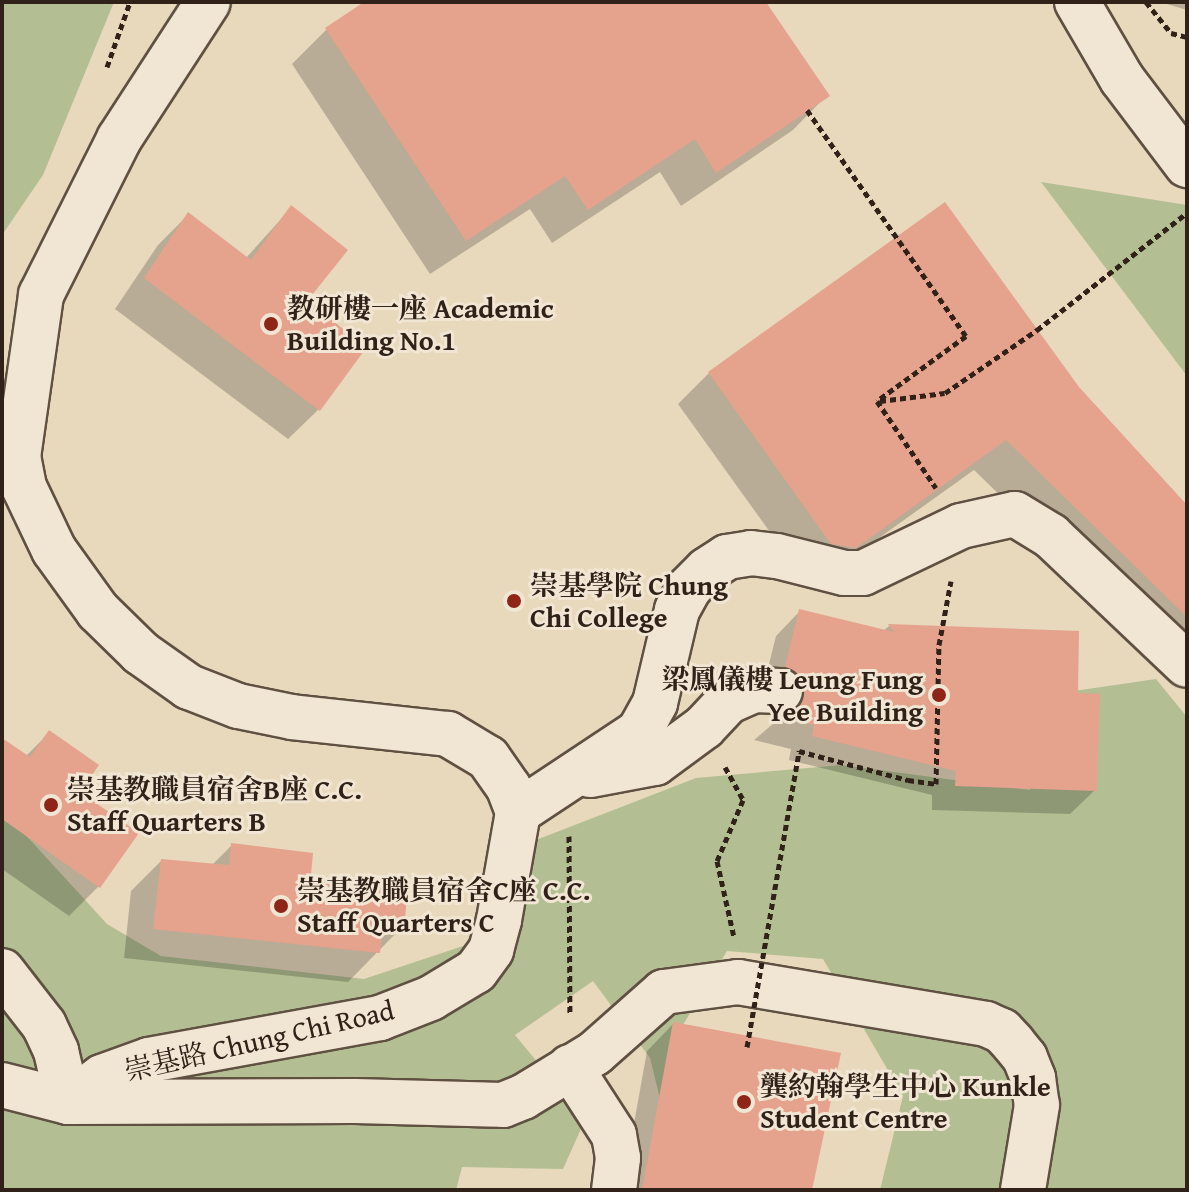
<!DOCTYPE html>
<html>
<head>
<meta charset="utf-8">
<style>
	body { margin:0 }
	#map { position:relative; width:1189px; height:1192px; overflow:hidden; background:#e8d8bc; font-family:"Gentium Book Plus","Noto Serif TC",serif }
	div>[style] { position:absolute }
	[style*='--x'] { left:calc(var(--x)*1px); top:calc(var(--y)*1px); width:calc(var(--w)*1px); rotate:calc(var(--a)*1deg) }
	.green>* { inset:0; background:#b3bf93 }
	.shadow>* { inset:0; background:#0003 }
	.building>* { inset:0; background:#e5a28d }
	.path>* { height:5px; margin-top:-2.5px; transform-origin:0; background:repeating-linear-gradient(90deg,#312219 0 6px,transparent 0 10px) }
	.roads { filter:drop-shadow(2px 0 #5f5042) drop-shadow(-2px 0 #5f5042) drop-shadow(0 2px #5f5042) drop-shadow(0 -2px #5f5042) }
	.minor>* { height:44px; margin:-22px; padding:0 22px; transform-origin:22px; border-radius:22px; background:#f0e6d3 }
	.path-bridge>* { height:5px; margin-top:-2.5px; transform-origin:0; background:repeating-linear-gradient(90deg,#312219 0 6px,transparent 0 10px) }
	.dots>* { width:22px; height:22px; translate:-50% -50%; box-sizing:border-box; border:4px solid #f0e6d3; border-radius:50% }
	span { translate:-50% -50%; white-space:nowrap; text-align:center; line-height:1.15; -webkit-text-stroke:6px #f0e6d3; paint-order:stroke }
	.poi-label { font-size:28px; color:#312219; font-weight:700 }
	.left { translate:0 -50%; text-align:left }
	.right { translate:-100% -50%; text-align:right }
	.street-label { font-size:28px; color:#312219 }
	.frame { position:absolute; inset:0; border:4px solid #312219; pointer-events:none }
</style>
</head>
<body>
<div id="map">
	<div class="green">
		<div style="clip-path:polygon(2px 2px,114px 2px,43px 175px,2px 235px)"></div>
		<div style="clip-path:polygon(1041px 182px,1187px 205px,1187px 376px)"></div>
		<div style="clip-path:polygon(1156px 679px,1187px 717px,1187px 1190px,880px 1190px,903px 1096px,823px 959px,727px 951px,680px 1030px,661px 1103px,650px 1058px,593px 981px,515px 1035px,585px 1120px,563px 1169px,462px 1167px,456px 1190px,2px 1190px,2px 809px,107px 924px,161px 956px,364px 979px,469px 944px,536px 840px,696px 778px,842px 765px,1030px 790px,1074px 691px)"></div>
	</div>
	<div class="shadow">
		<div style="clip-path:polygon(368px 2px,764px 2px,827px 95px,793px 130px,681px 206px,660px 172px,552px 243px,530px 209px,430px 274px,292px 64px,326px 30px)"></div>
		<div style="clip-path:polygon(1160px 2px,1187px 2px,1187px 10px)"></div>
		<div style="clip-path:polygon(945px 204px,1078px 389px,1187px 508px,1187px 660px,1178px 669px,974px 470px,823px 578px,800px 574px,678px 404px,709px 373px)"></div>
		<div style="clip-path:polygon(291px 208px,318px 410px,288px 439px,115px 309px,158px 245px,188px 215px,246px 258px)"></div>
		<div style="clip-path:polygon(800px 611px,883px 631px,889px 626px,1077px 633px,1076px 695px,1095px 790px,1070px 814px,932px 810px,932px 795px,789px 760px,791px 749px,754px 740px,781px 717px,778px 703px,762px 692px,776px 636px)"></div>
		<div style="clip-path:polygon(49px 733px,78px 793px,99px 886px,69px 916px,2px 869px,2px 741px,25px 757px)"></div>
		<div style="clip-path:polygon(232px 845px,402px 927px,348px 982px,124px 958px,131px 891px,161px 861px,211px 866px)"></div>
		<div style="clip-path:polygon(673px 1024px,810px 1190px,622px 1190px,647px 1051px)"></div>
	</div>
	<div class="building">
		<div style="clip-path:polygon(364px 2px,766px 2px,830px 96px,716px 173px,695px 139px,588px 210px,565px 176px,466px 241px,325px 28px)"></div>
		<div style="clip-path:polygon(945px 202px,1079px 387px,1187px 505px,1187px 617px,1006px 440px,856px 548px,831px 544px,708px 372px)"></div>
		<div style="clip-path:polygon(291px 205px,348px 250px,308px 300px,366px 348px,320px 411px,144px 278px,188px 212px,251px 260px)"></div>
		<div style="clip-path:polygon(799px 609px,894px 632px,888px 624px,1079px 631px,1078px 693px,1100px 694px,1097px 791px,955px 786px,956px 771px,812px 736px,814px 725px,776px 716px,792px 713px,801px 704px,805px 693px,802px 679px,785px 667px)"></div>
		<div style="clip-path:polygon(49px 730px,99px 765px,80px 792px,139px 833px,100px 888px,2px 819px,2px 738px,30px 757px)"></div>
		<div style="clip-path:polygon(231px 843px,313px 853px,311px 875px,408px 886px,404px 928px,383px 925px,380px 953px,153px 929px,161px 859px,229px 865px)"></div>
		<div style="clip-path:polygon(673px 1022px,841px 1053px,812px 1190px,642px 1190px)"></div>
	</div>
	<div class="path">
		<div style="--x:1146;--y:2;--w:40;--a:51"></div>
		<div style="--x:1171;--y:33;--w:16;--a:14"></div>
		<div style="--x:107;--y:67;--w:69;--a:-70.5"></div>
		<div style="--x:807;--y:110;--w:276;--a:54.9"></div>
		<div style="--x:966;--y:336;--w:110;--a:143.9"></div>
		<div style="--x:877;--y:401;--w:105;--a:55.9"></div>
		<div style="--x:880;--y:401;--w:65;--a:-7"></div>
		<div style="--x:945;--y:393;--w:112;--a:-34.4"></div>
		<div style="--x:1037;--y:330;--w:190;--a:-38"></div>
		<div style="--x:799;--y:751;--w:113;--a:14.9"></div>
		<div style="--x:908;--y:780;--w:28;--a:8"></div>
		<div style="--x:936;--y:784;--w:139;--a:-88.8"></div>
		<div style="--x:939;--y:645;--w:65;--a:-79.4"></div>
		<div style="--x:725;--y:767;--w:38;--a:61"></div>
		<div style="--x:743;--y:800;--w:66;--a:113.1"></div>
		<div style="--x:717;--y:861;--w:78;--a:77.4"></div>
		<div style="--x:569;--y:836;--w:178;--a:89.7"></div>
	</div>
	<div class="roads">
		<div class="minor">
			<div style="--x:1077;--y:2;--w:89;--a:59.7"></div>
			<div style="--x:1122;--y:79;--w:108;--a:52.9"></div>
			<div style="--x:590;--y:775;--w:66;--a:-10.5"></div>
			<div style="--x:655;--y:763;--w:61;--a:-36.3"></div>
			<div style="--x:704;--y:727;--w:34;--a:-47"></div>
			<div style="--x:727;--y:702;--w:30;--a:-24"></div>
			<div style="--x:754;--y:690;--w:26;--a:2"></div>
			<div style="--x:518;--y:812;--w:145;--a:-33.5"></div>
			<div style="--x:639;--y:732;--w:33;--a:-61"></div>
			<div style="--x:655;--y:703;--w:96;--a:-76.7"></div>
			<div style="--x:677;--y:610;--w:25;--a:-61"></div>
			<div style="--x:689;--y:588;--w:25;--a:-45"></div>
			<div style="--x:707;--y:570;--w:24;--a:-33"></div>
			<div style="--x:727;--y:557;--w:24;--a:-9"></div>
			<div style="--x:751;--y:553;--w:26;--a:7"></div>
			<div style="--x:777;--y:556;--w:69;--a:14.2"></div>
			<div style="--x:844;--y:573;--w:19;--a:0"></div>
			<div style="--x:863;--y:573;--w:109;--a:-25.6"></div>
			<div style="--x:961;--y:526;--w:55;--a:-12.5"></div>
			<div style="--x:1015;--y:514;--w:42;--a:31.4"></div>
			<div style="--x:1051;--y:536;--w:187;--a:43.5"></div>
			<div style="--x:2;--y:971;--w:68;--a:52.1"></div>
			<div style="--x:44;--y:1025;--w:29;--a:65"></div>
			<div style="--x:56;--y:1051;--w:52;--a:76.8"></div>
			<div style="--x:68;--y:1102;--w:287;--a:-0.2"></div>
			<div style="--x:355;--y:1101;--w:148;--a:1.5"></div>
			<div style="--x:503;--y:1105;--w:22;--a:-22"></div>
			<div style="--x:523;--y:1097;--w:84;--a:-31.4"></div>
			<div style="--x:595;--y:1053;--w:92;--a:-41.5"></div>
			<div style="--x:664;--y:992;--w:75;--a:-7.7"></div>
			<div style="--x:738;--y:982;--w:252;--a:9.6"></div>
			<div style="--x:986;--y:1024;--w:17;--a:24"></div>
			<div style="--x:1002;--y:1031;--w:16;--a:47"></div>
			<div style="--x:1013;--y:1043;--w:19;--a:51"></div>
			<div style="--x:1025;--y:1058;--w:22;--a:68"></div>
			<div style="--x:1033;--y:1078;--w:27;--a:82"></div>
			<div style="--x:1037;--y:1105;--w:86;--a:99.4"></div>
			<div style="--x:570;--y:1067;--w:81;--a:57.1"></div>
			<div style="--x:614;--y:1135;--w:23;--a:80"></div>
			<div style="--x:618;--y:1158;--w:32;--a:97"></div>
			<div style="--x:2;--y:1085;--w:68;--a:14.4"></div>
			<div style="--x:68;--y:1102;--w:42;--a:-36.3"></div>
			<div style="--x:102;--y:1077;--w:50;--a:-19.9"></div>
			<div style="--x:149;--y:1060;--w:235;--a:-10.3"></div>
			<div style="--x:380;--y:1018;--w:55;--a:-21.4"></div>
			<div style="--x:431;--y:998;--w:52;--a:-31"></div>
			<div style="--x:476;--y:971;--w:26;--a:-54"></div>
			<div style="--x:491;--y:950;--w:31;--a:-75"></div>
			<div style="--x:499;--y:920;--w:110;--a:-80"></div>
			<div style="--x:518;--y:812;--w:26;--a:-111"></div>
			<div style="--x:509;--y:788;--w:37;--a:-125"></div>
			<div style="--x:488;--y:758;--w:47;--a:-149"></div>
			<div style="--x:448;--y:734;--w:157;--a:-173.8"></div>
			<div style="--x:292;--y:717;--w:55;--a:-168.5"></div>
			<div style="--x:238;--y:706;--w:53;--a:-158.8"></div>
			<div style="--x:189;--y:687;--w:59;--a:-144.7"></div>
			<div style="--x:141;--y:653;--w:60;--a:-135.7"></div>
			<div style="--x:98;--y:611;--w:75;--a:-125.8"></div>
			<div style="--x:54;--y:550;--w:70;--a:-115.5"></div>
			<div style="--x:24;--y:487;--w:31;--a:-101"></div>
			<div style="--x:18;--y:457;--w:164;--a:-81.9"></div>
			<div style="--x:41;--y:295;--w:174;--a:-63.4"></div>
			<div style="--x:119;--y:139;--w:163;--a:-57"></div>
		</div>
	</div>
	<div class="path-bridge">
		<div style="--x:747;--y:1047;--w:301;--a:-80"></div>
	</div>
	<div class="dots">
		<div style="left:271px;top:324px;background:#8f2418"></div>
		<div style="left:514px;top:601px;background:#8f2418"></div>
		<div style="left:939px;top:695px;background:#8f2418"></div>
		<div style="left:51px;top:805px;background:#8f2418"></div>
		<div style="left:281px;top:906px;background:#8f2418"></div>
		<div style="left:744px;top:1102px;background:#8f2418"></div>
	</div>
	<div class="poi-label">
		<span class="left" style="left:287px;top:324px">教研樓一座 Academic<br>Building No.1</span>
		<span class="left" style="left:530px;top:601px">崇基學院 Chung<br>Chi College</span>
		<span class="right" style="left:923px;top:695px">梁鳳儀樓 Leung Fung<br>Yee Building</span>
		<span class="left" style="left:67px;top:805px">崇基教職員宿舍B座 C.C.<br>Staff Quarters B</span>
		<span class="left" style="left:297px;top:906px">崇基教職員宿舍C座 C.C.<br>Staff Quarters C</span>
		<span class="left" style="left:760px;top:1102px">龔約翰學生中心 Kunkle<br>Student Centre</span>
	</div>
	<div class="street-label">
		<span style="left:259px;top:1040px;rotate:-13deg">崇基路 Chung Chi Road</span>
	</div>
	<div class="frame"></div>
</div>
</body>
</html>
